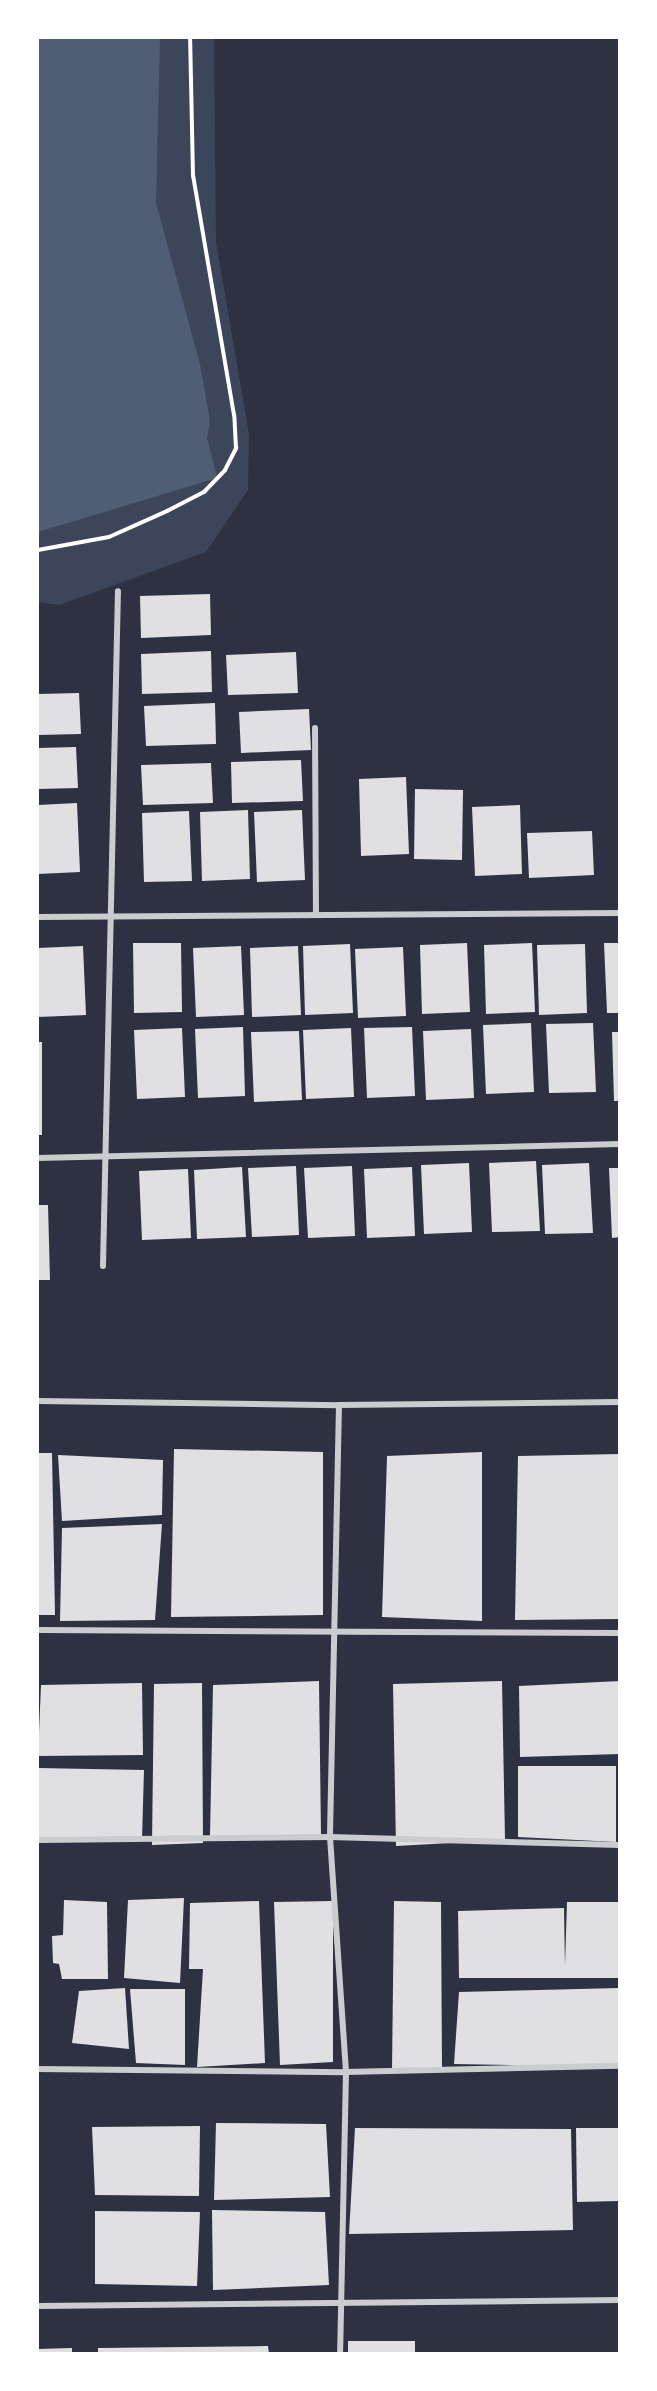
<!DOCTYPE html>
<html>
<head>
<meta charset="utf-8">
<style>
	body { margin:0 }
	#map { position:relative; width:657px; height:2391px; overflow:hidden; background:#2d3142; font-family:"Alegreya Sans",sans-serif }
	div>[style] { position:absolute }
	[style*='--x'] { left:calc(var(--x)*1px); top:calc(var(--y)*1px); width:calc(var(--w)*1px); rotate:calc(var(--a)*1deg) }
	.green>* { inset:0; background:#3c4559 }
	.water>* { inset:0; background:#4f5d75 }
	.building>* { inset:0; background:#e0e0e3 }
	.path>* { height:4px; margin:-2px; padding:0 2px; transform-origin:2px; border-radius:2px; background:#fff }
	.minor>* { height:6px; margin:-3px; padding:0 3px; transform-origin:3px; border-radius:3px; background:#caccd0 }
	span { translate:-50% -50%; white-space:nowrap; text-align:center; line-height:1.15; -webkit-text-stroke:4.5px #fff; paint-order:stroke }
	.frame { position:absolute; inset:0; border:39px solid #fff; pointer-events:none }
</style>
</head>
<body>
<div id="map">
	<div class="green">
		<div style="clip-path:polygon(38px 38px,214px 38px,216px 242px,249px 434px,248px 490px,206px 552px,59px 605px,38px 602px)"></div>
	</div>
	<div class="water">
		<div style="clip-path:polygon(38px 38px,160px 38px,156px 203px,200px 364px,210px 421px,207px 438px,217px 478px,38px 532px)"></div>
	</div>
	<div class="building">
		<div style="clip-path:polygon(210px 594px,211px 635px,141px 638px,140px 596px)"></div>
		<div style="clip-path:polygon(211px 651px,212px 692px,142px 694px,141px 654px)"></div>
		<div style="clip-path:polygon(296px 652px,298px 693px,228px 695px,226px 655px)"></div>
		<div style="clip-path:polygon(79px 693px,81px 734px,38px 735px,38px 694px)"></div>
		<div style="clip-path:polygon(215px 703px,216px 744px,146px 746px,144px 706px)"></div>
		<div style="clip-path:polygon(309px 709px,311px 750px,241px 753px,239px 712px)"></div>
		<div style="clip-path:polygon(76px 747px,78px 788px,38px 789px,38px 748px)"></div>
		<div style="clip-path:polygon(301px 760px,303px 801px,232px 803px,231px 762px)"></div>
		<div style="clip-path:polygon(211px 763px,213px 803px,143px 805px,141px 765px)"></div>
		<div style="clip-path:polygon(406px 777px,409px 854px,361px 856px,359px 779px)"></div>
		<div style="clip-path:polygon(415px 789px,463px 790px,462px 860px,414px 859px)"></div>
		<div style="clip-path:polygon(77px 803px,80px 872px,38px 874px,38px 805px)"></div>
		<div style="clip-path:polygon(520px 805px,522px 874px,475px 876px,472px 807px)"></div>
		<div style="clip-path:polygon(248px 810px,250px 879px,202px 881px,200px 812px)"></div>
		<div style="clip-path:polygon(302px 810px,305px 880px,257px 882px,254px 812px)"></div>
		<div style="clip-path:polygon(189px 811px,192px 881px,144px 882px,142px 813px)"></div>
		<div style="clip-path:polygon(592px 831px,594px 875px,529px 878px,527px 833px)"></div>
		<div style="clip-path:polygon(133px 943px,181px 943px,182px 1012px,134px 1013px)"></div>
		<div style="clip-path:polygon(467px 943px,470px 1012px,422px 1014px,420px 945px)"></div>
		<div style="clip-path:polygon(532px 943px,535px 1012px,486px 1014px,484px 945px)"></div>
		<div style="clip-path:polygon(604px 943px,620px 943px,620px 1013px,607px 1013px)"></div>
		<div style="clip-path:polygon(350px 944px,353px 1013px,305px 1015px,303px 946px)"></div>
		<div style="clip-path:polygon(585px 944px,587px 1013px,539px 1015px,537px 945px)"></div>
		<div style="clip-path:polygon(83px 946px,86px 1015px,38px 1017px,38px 948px)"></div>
		<div style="clip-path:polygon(241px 946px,244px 1015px,196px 1017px,193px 948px)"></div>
		<div style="clip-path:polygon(298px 946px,301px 1015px,252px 1017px,250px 948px)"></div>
		<div style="clip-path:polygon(403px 947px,406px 1016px,358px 1018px,355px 949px)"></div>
		<div style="clip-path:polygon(531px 1023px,534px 1092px,486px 1094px,483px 1025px)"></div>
		<div style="clip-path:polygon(593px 1023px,596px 1092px,549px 1093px,546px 1024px)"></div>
		<div style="clip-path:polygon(243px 1027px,245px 1096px,198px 1098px,195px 1029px)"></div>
		<div style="clip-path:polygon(412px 1027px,415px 1096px,367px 1098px,364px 1028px)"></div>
		<div style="clip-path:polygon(182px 1028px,185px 1097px,137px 1099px,134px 1030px)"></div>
		<div style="clip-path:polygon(351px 1028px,354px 1097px,306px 1099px,303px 1030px)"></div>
		<div style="clip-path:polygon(471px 1029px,474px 1098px,426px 1100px,423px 1031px)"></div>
		<div style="clip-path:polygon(299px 1031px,302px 1100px,254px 1102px,251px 1032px)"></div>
		<div style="clip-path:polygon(612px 1032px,620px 1032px,620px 1101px,614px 1101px)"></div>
		<div style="clip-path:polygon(38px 1042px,42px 1042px,42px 1135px,38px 1135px)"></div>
		<div style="clip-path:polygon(536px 1161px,540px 1231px,492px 1232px,489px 1163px)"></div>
		<div style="clip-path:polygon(469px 1163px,472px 1232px,424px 1234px,421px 1165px)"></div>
		<div style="clip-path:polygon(589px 1163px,593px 1233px,545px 1234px,542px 1165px)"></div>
		<div style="clip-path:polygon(296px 1166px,299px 1235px,252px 1237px,248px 1168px)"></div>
		<div style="clip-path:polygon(352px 1166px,355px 1236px,308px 1238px,304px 1168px)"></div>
		<div style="clip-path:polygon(242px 1167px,246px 1237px,197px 1239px,194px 1170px)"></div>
		<div style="clip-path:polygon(412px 1167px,415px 1236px,367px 1238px,364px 1169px)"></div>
		<div style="clip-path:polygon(609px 1168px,620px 1168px,620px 1237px,612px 1238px)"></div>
		<div style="clip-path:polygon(188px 1169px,191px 1238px,142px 1240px,139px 1171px)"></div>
		<div style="clip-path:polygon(38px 1205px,48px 1205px,50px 1280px,38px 1280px)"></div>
		<div style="clip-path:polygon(174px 1449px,323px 1452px,323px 1615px,171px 1617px)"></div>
		<div style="clip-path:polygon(482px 1452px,482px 1621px,382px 1617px,387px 1456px)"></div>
		<div style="clip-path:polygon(38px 1453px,52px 1453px,55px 1615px,38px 1615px)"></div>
		<div style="clip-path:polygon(620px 1454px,620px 1619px,515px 1620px,518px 1456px)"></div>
		<div style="clip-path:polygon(58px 1455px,163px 1460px,162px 1515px,62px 1521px)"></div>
		<div style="clip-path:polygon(162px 1524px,155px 1620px,60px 1621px,62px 1528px)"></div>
		<div style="clip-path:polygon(319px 1681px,321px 1835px,210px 1836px,213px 1685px)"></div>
		<div style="clip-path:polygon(502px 1681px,505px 1840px,396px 1846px,393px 1684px)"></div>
		<div style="clip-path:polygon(620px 1681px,620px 1754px,520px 1757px,519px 1686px)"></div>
		<div style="clip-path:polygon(142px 1683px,143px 1755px,38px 1756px,41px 1685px)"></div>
		<div style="clip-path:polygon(202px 1683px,203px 1843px,152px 1845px,154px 1684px)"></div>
		<div style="clip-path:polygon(518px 1766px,616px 1766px,616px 1842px,518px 1837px)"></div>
		<div style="clip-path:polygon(38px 1768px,144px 1770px,142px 1839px,38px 1841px)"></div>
		<div style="clip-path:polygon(184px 1898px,180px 1983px,124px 1978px,128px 1900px)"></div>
		<div style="clip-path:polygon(64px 1900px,107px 1902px,108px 1979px,62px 1979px,59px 1964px,53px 1963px,52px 1936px,63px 1935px)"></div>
		<div style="clip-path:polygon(259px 1901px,265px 2063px,197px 2067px,203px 1969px,189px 1969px,190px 1903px)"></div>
		<div style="clip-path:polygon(333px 1901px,333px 2062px,280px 2065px,274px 1902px)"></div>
		<div style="clip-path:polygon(394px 1901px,441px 1902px,442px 2068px,392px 2069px)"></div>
		<div style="clip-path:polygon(567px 1902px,620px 1902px,620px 1978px,459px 1978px,458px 1911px,564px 1908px,565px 1966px)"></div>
		<div style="clip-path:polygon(125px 1988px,129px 2049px,72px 2043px,79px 1991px)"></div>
		<div style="clip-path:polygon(620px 1988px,620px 2067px,454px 2064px,459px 1992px)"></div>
		<div style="clip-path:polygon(130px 1989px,185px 1989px,185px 2065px,136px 2063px)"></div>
		<div style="clip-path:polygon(216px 2123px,326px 2124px,330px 2197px,214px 2200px)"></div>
		<div style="clip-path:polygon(200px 2126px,199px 2196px,95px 2195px,92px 2127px)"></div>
		<div style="clip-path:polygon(355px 2128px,571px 2129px,573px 2230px,349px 2234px)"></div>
		<div style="clip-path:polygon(576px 2128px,620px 2128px,620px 2201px,577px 2202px)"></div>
		<div style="clip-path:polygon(212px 2210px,325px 2212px,329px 2285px,213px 2290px)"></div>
		<div style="clip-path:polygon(95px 2211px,200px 2212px,197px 2286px,95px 2284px)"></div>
		<div style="clip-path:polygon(348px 2341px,415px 2341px,415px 2354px,348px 2354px)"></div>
		<div style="clip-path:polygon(268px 2346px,269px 2354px,98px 2354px,98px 2348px)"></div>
		<div style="clip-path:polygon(72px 2348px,72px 2354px,38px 2354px,38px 2349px)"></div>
	</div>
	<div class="path">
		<div style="--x:38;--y:550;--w:72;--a:-10.4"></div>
		<div style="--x:109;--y:537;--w:64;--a:-24.1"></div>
		<div style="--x:167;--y:511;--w:42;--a:-27.2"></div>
		<div style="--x:204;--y:492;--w:30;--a:-46"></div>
		<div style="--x:225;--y:470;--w:25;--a:-63"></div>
		<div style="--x:236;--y:448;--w:33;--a:-93"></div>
		<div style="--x:234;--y:415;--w:242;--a:-99.7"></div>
		<div style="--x:193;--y:176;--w:138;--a:-91.2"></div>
	</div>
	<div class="minor">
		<div style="--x:315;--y:728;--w:187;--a:89.7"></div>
		<div style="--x:38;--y:917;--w:582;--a:-0.39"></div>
		<div style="--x:38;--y:1158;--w:582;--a:-1.38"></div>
		<div style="--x:103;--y:1266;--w:675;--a:-88.73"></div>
		<div style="--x:38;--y:1401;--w:301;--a:0.8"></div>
		<div style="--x:339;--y:1405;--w:281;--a:-0.6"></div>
		<div style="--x:339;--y:1405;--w:432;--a:91.2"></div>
		<div style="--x:330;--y:1837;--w:236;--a:86.1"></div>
		<div style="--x:346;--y:2072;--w:282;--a:91.2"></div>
		<div style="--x:38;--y:1630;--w:582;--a:0.3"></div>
		<div style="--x:38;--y:1840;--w:292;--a:-0.6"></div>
		<div style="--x:330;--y:1837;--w:290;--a:1.6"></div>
		<div style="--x:38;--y:2069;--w:308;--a:0.6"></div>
		<div style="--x:346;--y:2072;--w:274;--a:-1.3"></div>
		<div style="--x:38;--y:2306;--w:582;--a:-0.59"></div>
	</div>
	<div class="frame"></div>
</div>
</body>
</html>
